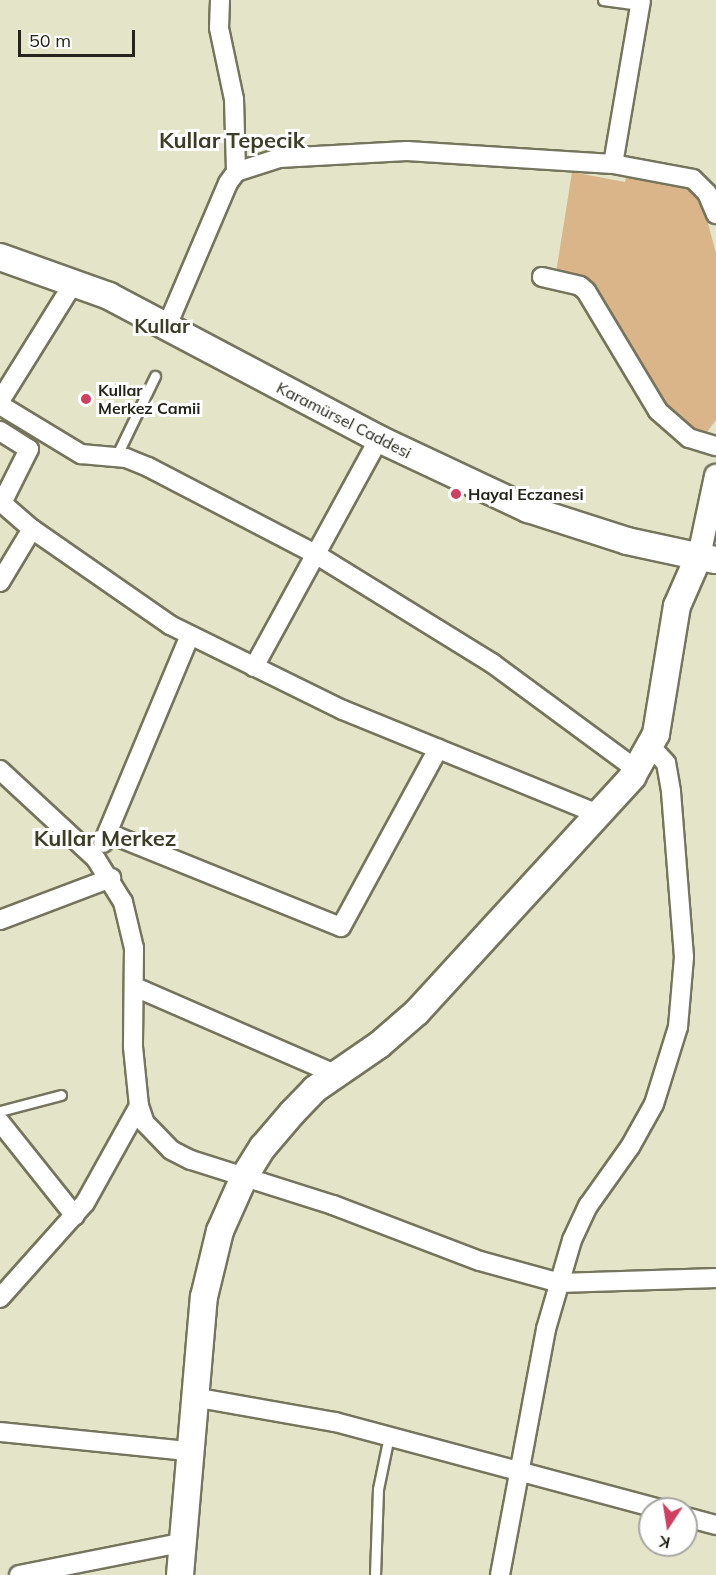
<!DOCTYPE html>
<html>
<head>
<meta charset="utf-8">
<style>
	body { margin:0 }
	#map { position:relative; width:716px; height:1575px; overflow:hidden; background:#e3e4c8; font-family:Mulish,sans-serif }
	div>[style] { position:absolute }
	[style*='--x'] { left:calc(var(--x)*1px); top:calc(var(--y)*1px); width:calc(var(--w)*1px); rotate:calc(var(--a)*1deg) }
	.green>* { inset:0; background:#dbb58a }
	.roads { filter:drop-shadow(2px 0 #75755d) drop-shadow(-2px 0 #75755d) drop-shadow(0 2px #75755d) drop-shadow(0 -2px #75755d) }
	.service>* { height:9px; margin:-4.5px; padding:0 4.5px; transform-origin:4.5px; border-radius:4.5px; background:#fff }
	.minor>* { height:18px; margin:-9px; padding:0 9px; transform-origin:9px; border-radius:9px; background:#fff }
	.tertiary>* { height:22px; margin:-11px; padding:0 11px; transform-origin:11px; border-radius:11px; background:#fff }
	.secondary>* { height:26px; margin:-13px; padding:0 13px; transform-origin:13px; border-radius:13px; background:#fff }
	.dots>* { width:16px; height:16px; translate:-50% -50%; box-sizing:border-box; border:3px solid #fff; border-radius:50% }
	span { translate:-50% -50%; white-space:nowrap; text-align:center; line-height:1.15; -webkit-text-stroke:6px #fff; paint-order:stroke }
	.poi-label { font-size:16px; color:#24241a; font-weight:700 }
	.left { translate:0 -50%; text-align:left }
	.street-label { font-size:16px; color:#24241a }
	.quarter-label { font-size:20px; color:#3e3e28; font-weight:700 }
	.district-label { font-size:22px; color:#3e3e28; font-weight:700 }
	.north { position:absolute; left:638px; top:1497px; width:60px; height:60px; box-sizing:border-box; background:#fff; border:2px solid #a7a7a3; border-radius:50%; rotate:192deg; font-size:16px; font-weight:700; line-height:24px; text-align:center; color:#24241a }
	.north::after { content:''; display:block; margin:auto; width:21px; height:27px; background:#cf3f5f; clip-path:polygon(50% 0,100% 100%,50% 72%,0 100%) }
	.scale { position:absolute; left:18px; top:30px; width:117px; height:27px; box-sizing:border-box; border:3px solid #24241a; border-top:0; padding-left:8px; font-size:18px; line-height:21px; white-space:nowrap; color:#24241a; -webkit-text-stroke:4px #fff; paint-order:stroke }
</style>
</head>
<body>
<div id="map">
	<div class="green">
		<div style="clip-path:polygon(572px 172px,625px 182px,627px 174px,685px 187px,701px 198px,716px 253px,716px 420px,707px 432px,695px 436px,668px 414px,587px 284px,556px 273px)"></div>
	</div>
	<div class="roads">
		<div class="service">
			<div style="--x:603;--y:0;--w:37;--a:8"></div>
			<div style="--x:116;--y:457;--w:90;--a:-64.3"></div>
			<div style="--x:0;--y:1111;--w:63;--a:-14.7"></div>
			<div style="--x:375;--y:1575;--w:86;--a:-88"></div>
			<div style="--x:378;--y:1489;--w:54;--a:-78.3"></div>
		</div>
		<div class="minor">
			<div style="--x:220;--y:0;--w:28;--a:92"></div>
			<div style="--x:219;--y:28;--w:73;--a:78.1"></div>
			<div style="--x:234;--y:99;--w:73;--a:88.4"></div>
			<div style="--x:613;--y:164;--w:166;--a:-80.3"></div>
			<div style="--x:542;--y:277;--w:39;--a:13"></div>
			<div style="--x:580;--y:286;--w:8;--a:40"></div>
			<div style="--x:586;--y:291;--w:140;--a:59"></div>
			<div style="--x:658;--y:411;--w:41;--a:41.1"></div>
			<div style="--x:689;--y:438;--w:28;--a:17"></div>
			<div style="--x:167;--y:326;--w:155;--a:-66.9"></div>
			<div style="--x:228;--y:183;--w:14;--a:-54"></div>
			<div style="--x:236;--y:172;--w:45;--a:-18"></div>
			<div style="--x:279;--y:158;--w:128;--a:-3.1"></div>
			<div style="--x:407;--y:151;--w:206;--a:3.6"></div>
			<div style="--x:613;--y:164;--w:81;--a:10.6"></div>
			<div style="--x:693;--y:179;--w:20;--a:45"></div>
			<div style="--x:707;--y:193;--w:23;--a:67"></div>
			<div style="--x:0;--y:401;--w:140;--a:-58.1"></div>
			<div style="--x:0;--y:405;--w:95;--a:31.2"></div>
			<div style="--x:81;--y:454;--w:45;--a:5.1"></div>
			<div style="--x:126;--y:458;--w:24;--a:22"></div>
			<div style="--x:148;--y:467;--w:191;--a:27.5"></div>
			<div style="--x:317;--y:555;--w:206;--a:31.7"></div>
			<div style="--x:492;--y:663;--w:180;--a:36.4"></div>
			<div style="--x:0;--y:431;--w:34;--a:32"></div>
			<div style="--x:29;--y:449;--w:60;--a:116.6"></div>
			<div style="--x:2;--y:503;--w:40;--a:41"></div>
			<div style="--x:32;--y:529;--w:168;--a:34.8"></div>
			<div style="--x:170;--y:625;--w:193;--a:26.2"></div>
			<div style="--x:343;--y:710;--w:278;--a:22.2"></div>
			<div style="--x:0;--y:582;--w:62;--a:-58.9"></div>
			<div style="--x:254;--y:667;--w:260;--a:-61.3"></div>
			<div style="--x:0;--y:770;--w:131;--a:42.8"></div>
			<div style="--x:96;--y:859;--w:51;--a:57.9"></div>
			<div style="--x:123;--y:902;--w:47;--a:76.6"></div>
			<div style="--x:134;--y:948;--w:99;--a:90.6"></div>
			<div style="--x:133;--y:1047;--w:59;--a:84.2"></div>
			<div style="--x:139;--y:1106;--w:18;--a:71"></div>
			<div style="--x:145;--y:1123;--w:37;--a:46"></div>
			<div style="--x:171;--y:1150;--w:22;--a:27"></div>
			<div style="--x:191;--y:1160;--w:149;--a:17.6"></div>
			<div style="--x:333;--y:1205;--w:157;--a:20.9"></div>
			<div style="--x:480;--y:1261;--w:83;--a:15.4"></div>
			<div style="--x:560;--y:1283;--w:156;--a:-1.8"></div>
			<div style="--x:108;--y:833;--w:251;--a:22"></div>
			<div style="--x:341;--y:927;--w:203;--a:-61.4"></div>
			<div style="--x:103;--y:843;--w:223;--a:-67.3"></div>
			<div style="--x:0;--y:920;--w:119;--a:-20.7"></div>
			<div style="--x:135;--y:987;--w:218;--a:23.5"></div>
			<div style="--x:0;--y:1122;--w:120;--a:51.4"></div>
			<div style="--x:0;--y:1298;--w:127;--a:-48.2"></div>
			<div style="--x:85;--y:1203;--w:111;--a:-60.9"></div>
			<div style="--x:193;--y:1397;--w:144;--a:10"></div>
			<div style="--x:335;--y:1422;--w:335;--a:15"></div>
			<div style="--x:0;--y:1432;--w:189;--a:5.8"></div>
			<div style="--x:686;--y:1517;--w:31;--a:15"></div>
			<div style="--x:19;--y:1575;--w:165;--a:-11.2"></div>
			<div style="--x:500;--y:1575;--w:250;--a:-79.4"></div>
			<div style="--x:546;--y:1329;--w:93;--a:-73.7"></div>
			<div style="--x:572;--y:1240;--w:38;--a:-65"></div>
			<div style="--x:588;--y:1206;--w:72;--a:-54.6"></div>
			<div style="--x:630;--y:1147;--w:49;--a:-60.8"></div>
			<div style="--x:654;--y:1104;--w:81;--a:-72.7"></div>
			<div style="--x:678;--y:1027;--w:70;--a:-85.1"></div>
			<div style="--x:684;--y:957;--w:167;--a:-94.5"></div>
			<div style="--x:671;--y:791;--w:28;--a:-100"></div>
			<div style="--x:666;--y:763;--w:22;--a:-133"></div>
		</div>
		<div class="tertiary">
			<div style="--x:699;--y:556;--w:82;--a:-78"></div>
		</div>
		<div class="secondary">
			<div style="--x:0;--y:257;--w:116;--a:19.7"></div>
			<div style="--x:109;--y:296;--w:306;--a:27.9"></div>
			<div style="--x:379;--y:439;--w:165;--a:25.2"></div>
			<div style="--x:528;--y:509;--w:104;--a:17.9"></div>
			<div style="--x:627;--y:541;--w:90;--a:12.2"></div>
			<div style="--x:180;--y:1575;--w:279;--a:-85.1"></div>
			<div style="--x:204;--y:1297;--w:68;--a:-76.4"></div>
			<div style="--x:220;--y:1231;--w:59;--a:-66"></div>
			<div style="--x:244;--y:1177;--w:36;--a:-58"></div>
			<div style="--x:263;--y:1147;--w:45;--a:-49.5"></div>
			<div style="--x:292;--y:1113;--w:33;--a:-46"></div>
			<div style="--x:315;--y:1089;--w:78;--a:-34.5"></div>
			<div style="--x:379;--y:1045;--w:50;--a:-41"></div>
			<div style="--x:417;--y:1012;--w:319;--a:-47.5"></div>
			<div style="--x:632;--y:777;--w:49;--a:-60.8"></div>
			<div style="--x:656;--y:734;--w:130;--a:-80.7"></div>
			<div style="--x:677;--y:606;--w:55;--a:-66.3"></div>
		</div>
	</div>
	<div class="dots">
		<div style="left:86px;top:399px;background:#cf3f5f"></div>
		<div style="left:456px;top:494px;background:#cf3f5f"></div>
	</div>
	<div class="poi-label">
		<span class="left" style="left:98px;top:399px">Kullar<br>Merkez Camii</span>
		<span class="left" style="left:468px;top:494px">Hayal Eczanesi</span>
	</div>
	<div class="street-label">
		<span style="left:344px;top:420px;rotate:27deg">Karamürsel Caddesi</span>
	</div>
	<div class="quarter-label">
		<span style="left:162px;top:325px">Kullar</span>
	</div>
	<div class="district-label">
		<span style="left:232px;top:141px">Kullar Tepecik</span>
		<span style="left:105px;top:839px">Kullar Merkez</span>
	</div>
	<div class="north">K</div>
	<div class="scale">50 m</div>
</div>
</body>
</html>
